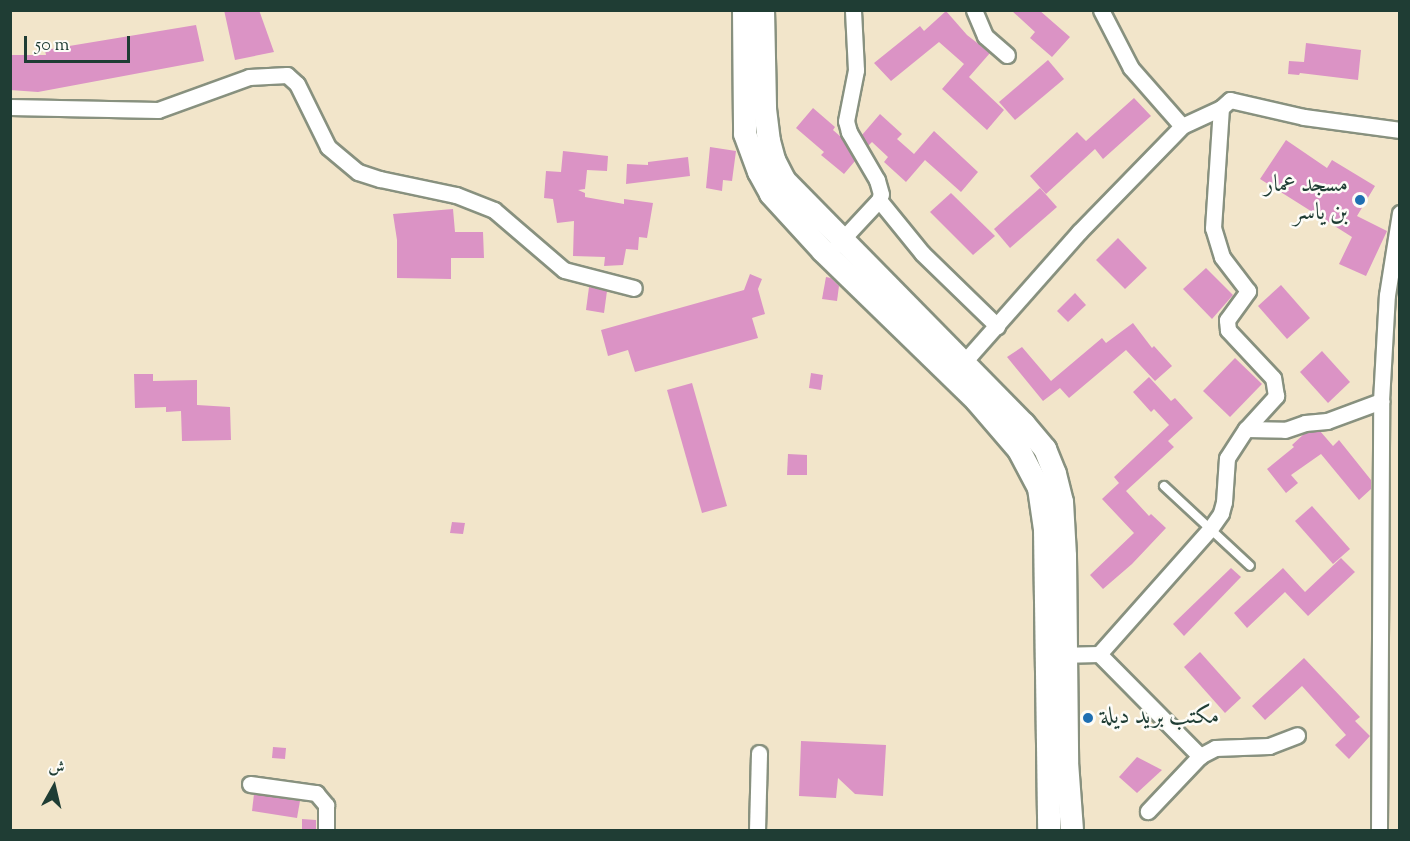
<!DOCTYPE html>
<html>
<head>
<meta charset="utf-8">
<style>
	body { margin:0 }
	#map { position:relative; width:1410px; height:841px; overflow:hidden; background:#f2e5ca; font-family:"Sorts Mill Goudy",Amiri,serif }
	div>[style] { position:absolute }
	[style*='--x'] { left:calc(var(--x)*1px); top:calc(var(--y)*1px); width:calc(var(--w)*1px); rotate:calc(var(--a)*1deg) }
	.building>* { inset:0; background:#db93c5 }
	.roads { filter:drop-shadow(2px 0 #88917f) drop-shadow(-2px 0 #88917f) drop-shadow(0 2px #88917f) drop-shadow(0 -2px #88917f) }
	.lane>* { height:8px; margin:-4px; padding:0 4px; transform-origin:4px; border-radius:4px; background:#fff }
	.street>* { height:15px; margin:-7.5px; padding:0 7.5px; transform-origin:7.5px; border-radius:7.5px; background:#fff }
	.secondary>* { height:22px; margin:-11px; padding:0 11px; transform-origin:11px; border-radius:11px; background:#fff }
	.dots>* { width:16px; height:16px; translate:-50% -50%; box-sizing:border-box; border:3px solid #fdfcf7; border-radius:50% }
	span { translate:-50% -50%; white-space:nowrap; text-align:center; line-height:1.15; -webkit-text-stroke:5px #fdfcf7; paint-order:stroke }
	.poi-label { font-size:24px; color:#1f3d34 }
	.right { translate:-100% -50%; text-align:right }
	.left { translate:0 -50%; text-align:left }
	.frame { position:absolute; inset:0; border:12px solid #1f3d34; pointer-events:none }
	.north { position:absolute; left:24px; top:757px; width:60px; height:60px; -webkit-text-stroke:4px #fdfcf7; paint-order:stroke; rotate:8deg; font-size:16px; font-weight:700; line-height:24px; text-align:center; color:#1f3d34 }
	.north::after { content:''; display:block; margin:auto; width:21px; height:27px; background:#1f3d34; clip-path:polygon(50% 0,100% 100%,50% 72%,0 100%) }
	.scale { position:absolute; left:24px; top:36px; width:106px; height:27px; box-sizing:border-box; border:3px solid #1f3d34; border-top:0; padding-left:8px; font-size:18px; line-height:21px; white-space:nowrap; color:#1f3d34; -webkit-text-stroke:4px #fdfcf7; paint-order:stroke }
</style>
</head>
<body>
<div id="map">
	<div class="building">
		<div style="clip-path:polygon(224px 10px,259px 10px,274px 52px,235px 60px)"></div>
		<div style="clip-path:polygon(1011px 10px,1039px 10px,1070px 37px,1052px 57px,1030px 38px,1035px 32px)"></div>
		<div style="clip-path:polygon(946px 11px,967px 35px,990px 53px,969px 77px,1004px 110px,987px 130px,942px 89px,964px 64px,939px 42px,891px 81px,874px 63px,920px 26px,924px 31px)"></div>
		<div style="clip-path:polygon(196px 25px,204px 61px,38px 92px,10px 90px,10px 55px,46px 55px,45px 50px)"></div>
		<div style="clip-path:polygon(1306px 43px,1361px 50px,1358px 80px,1300px 73px,1299px 75px,1288px 74px,1289px 61px,1304px 62px)"></div>
		<div style="clip-path:polygon(1048px 60px,1064px 79px,1015px 120px,999px 102px)"></div>
		<div style="clip-path:polygon(1134px 98px,1151px 116px,1103px 159px,1095px 149px,1046px 194px,1030px 176px,1077px 132px,1086px 141px)"></div>
		<div style="clip-path:polygon(813px 108px,835px 127px,833px 130px,841px 137px,855px 161px,844px 174px,821px 155px,824px 152px,796px 128px)"></div>
		<div style="clip-path:polygon(880px 114px,902px 134px,897px 139px,914px 154px,934px 131px,978px 172px,961px 192px,925px 160px,906px 182px,884px 162px,888px 157px,872px 142px,868px 146px,862px 135px)"></div>
		<div style="clip-path:polygon(1286px 140px,1327px 168px,1332px 160px,1375px 186px,1357px 216px,1387px 231px,1366px 276px,1339px 264px,1352px 237px,1260px 179px)"></div>
		<div style="clip-path:polygon(710px 147px,736px 151px,732px 181px,723px 180px,722px 191px,706px 188px)"></div>
		<div style="clip-path:polygon(563px 151px,608px 156px,607px 171px,587px 170px,585px 189px,578px 190px,585px 193px,585px 197px,624px 204px,624px 199px,653px 203px,647px 238px,639px 237px,638px 250px,626px 249px,623px 265px,604px 266px,605px 257px,573px 256px,574px 221px,557px 223px,553px 199px,544px 198px,546px 171px,561px 172px)"></div>
		<div style="clip-path:polygon(688px 157px,690px 176px,626px 184px,627px 164px,648px 165px,648px 162px)"></div>
		<div style="clip-path:polygon(1040px 188px,1057px 207px,1010px 248px,994px 229px)"></div>
		<div style="clip-path:polygon(951px 193px,995px 236px,973px 255px,930px 212px)"></div>
		<div style="clip-path:polygon(453px 209px,455px 232px,483px 232px,484px 258px,451px 258px,451px 279px,397px 278px,397px 240px,393px 214px)"></div>
		<div style="clip-path:polygon(1118px 238px,1147px 268px,1125px 289px,1096px 260px)"></div>
		<div style="clip-path:polygon(1206px 268px,1233px 295px,1212px 319px,1183px 289px)"></div>
		<div style="clip-path:polygon(750px 274px,762px 279px,758px 289px,765px 314px,752px 318px,758px 338px,635px 372px,628px 350px,608px 356px,601px 330px,744px 290px)"></div>
		<div style="clip-path:polygon(826px 277px,831px 278px,839px 286px,837px 301px,822px 299px)"></div>
		<div style="clip-path:polygon(1281px 285px,1310px 318px,1287px 339px,1258px 306px)"></div>
		<div style="clip-path:polygon(589px 287px,607px 291px,604px 313px,586px 310px)"></div>
		<div style="clip-path:polygon(1075px 293px,1086px 305px,1068px 322px,1057px 311px)"></div>
		<div style="clip-path:polygon(1133px 323px,1152px 348px,1154px 346px,1172px 366px,1155px 381px,1126px 350px,1069px 398px,1060px 388px,1043px 401px,1007px 357px,1022px 347px,1051px 381px,1102px 338px,1106px 343px)"></div>
		<div style="clip-path:polygon(1322px 351px,1350px 382px,1328px 403px,1300px 372px)"></div>
		<div style="clip-path:polygon(1235px 358px,1262px 384px,1230px 417px,1203px 391px)"></div>
		<div style="clip-path:polygon(811px 373px,823px 375px,821px 390px,809px 388px)"></div>
		<div style="clip-path:polygon(134px 374px,153px 374px,153px 381px,197px 380px,197px 405px,230px 407px,231px 440px,182px 441px,181px 411px,166px 412px,166px 407px,135px 408px)"></div>
		<div style="clip-path:polygon(1149px 377px,1171px 401px,1175px 398px,1193px 418px,1168px 441px,1174px 447px,1126px 491px,1149px 516px,1151px 514px,1166px 528px,1132px 564px,1103px 589px,1090px 575px,1134px 533px,1102px 499px,1119px 483px,1114px 477px,1169px 425px,1154px 409px,1151px 412px,1133px 392px)"></div>
		<div style="clip-path:polygon(692px 383px,727px 506px,702px 513px,667px 390px)"></div>
		<div style="clip-path:polygon(1320px 431px,1333px 446px,1339px 440px,1371px 480px,1371px 489px,1359px 500px,1321px 454px,1291px 475px,1298px 483px,1286px 493px,1267px 469px,1294px 447px,1292px 445px,1305px 433px)"></div>
		<div style="clip-path:polygon(788px 454px,807px 455px,807px 475px,787px 475px)"></div>
		<div style="clip-path:polygon(1312px 506px,1350px 549px,1333px 564px,1295px 521px)"></div>
		<div style="clip-path:polygon(452px 522px,465px 523px,463px 534px,450px 533px)"></div>
		<div style="clip-path:polygon(1341px 558px,1355px 572px,1308px 616px,1285px 592px,1247px 628px,1234px 613px,1283px 568px,1305px 592px)"></div>
		<div style="clip-path:polygon(1231px 568px,1241px 577px,1184px 636px,1173px 624px)"></div>
		<div style="clip-path:polygon(1200px 652px,1241px 698px,1225px 713px,1184px 667px)"></div>
		<div style="clip-path:polygon(1304px 658px,1360px 717px,1355px 721px,1370px 736px,1349px 759px,1335px 745px,1346px 735px,1302px 686px,1265px 720px,1252px 706px)"></div>
		<div style="clip-path:polygon(801px 741px,886px 745px,883px 796px,855px 794px,838px 778px,836px 798px,799px 796px)"></div>
		<div style="clip-path:polygon(273px 747px,286px 748px,285px 759px,272px 758px)"></div>
		<div style="clip-path:polygon(1137px 757px,1162px 770px,1137px 793px,1119px 777px)"></div>
		<div style="clip-path:polygon(254px 794px,300px 801px,297px 818px,252px 811px)"></div>
		<div style="clip-path:polygon(302px 819px,316px 820px,316px 831px,302px 831px)"></div>
	</div>
	<div class="roads">
		<div class="lane">
			<div style="--x:1164;--y:486;--w:117;--a:42.9"></div>
		</div>
		<div class="street">
			<div style="--x:974;--y:10;--w:28;--a:67"></div>
			<div style="--x:985;--y:36;--w:29;--a:41"></div>
			<div style="--x:1101;--y:10;--w:65;--a:62.7"></div>
			<div style="--x:1131;--y:68;--w:77;--a:48.7"></div>
			<div style="--x:10;--y:107;--w:148;--a:1.2"></div>
			<div style="--x:158;--y:110;--w:97;--a:-19.9"></div>
			<div style="--x:249;--y:77;--w:38;--a:-3"></div>
			<div style="--x:287;--y:75;--w:13;--a:42"></div>
			<div style="--x:297;--y:84;--w:70;--a:63.8"></div>
			<div style="--x:328;--y:147;--w:39;--a:40"></div>
			<div style="--x:358;--y:172;--w:23;--a:18"></div>
			<div style="--x:380;--y:179;--w:78;--a:11.9"></div>
			<div style="--x:456;--y:195;--w:41;--a:21.5"></div>
			<div style="--x:494;--y:210;--w:92;--a:40.6"></div>
			<div style="--x:564;--y:270;--w:72;--a:14.4"></div>
			<div style="--x:879;--y:200;--w:68;--a:50.9"></div>
			<div style="--x:922;--y:253;--w:105;--a:44.2"></div>
			<div style="--x:837;--y:245;--w:62;--a:-47"></div>
			<div style="--x:879;--y:200;--w:6;--a:-72"></div>
			<div style="--x:881;--y:194;--w:15;--a:-106"></div>
			<div style="--x:877;--y:180;--w:56;--a:-120.3"></div>
			<div style="--x:849;--y:132;--w:11;--a:-105"></div>
			<div style="--x:846;--y:121;--w:52;--a:-78.9"></div>
			<div style="--x:856;--y:70;--w:60;--a:-92.9"></div>
			<div style="--x:957;--y:370;--w:184;--a:-48.5"></div>
			<div style="--x:1079;--y:232;--w:148;--a:-45.8"></div>
			<div style="--x:1182;--y:126;--w:43;--a:-24.8"></div>
			<div style="--x:1246;--y:429;--w:39;--a:1"></div>
			<div style="--x:1285;--y:430;--w:21;--a:-19"></div>
			<div style="--x:1305;--y:423;--w:22;--a:-5"></div>
			<div style="--x:1327;--y:421;--w:58;--a:-20.3"></div>
			<div style="--x:1099;--y:654;--w:167;--a:-48.4"></div>
			<div style="--x:1210;--y:529;--w:19;--a:-55"></div>
			<div style="--x:1221;--y:513;--w:11;--a:-75"></div>
			<div style="--x:1224;--y:502;--w:44;--a:-86.1"></div>
			<div style="--x:1227;--y:458;--w:35;--a:-57"></div>
			<div style="--x:1246;--y:429;--w:45;--a:-47.7"></div>
			<div style="--x:1276;--y:396;--w:18;--a:-99"></div>
			<div style="--x:1273;--y:378;--w:66;--a:-133.2"></div>
			<div style="--x:1228;--y:330;--w:10;--a:-96"></div>
			<div style="--x:1227;--y:320;--w:36;--a:-54"></div>
			<div style="--x:1248;--y:291;--w:43;--a:-127.4"></div>
			<div style="--x:1222;--y:257;--w:30;--a:-107"></div>
			<div style="--x:1213;--y:228;--w:120;--a:-86.2"></div>
			<div style="--x:1221;--y:108;--w:12;--a:-42"></div>
			<div style="--x:1230;--y:100;--w:76;--a:12.9"></div>
			<div style="--x:1304;--y:117;--w:97;--a:7.7"></div>
			<div style="--x:1058;--y:655;--w:41;--a:-1.4"></div>
			<div style="--x:1099;--y:654;--w:144;--a:45.3"></div>
			<div style="--x:1200;--y:756;--w:76;--a:133.4"></div>
			<div style="--x:1200;--y:756;--w:17;--a:-28"></div>
			<div style="--x:1215;--y:748;--w:54;--a:-2.1"></div>
			<div style="--x:1269;--y:746;--w:30;--a:-21"></div>
			<div style="--x:250;--y:784;--w:67;--a:7.8"></div>
			<div style="--x:316;--y:793;--w:16;--a:50"></div>
			<div style="--x:326;--y:805;--w:25;--a:90"></div>
			<div style="--x:757;--y:830;--w:77;--a:-88.5"></div>
			<div style="--x:1379;--y:830;--w:429;--a:-89.7"></div>
			<div style="--x:1381;--y:401;--w:106;--a:-86.8"></div>
			<div style="--x:1387;--y:295;--w:83;--a:-81"></div>
		</div>
		<div class="secondary">
			<div style="--x:744;--y:10;--w:124;--a:89.5"></div>
			<div style="--x:745;--y:134;--w:40;--a:69.8"></div>
			<div style="--x:759;--y:172;--w:25;--a:61"></div>
			<div style="--x:771;--y:194;--w:77;--a:47.6"></div>
			<div style="--x:823;--y:251;--w:215;--a:44.2"></div>
			<div style="--x:977;--y:401;--w:65;--a:49.4"></div>
			<div style="--x:1019;--y:450;--w:43;--a:62.2"></div>
			<div style="--x:1039;--y:488;--w:41;--a:81.7"></div>
			<div style="--x:1045;--y:529;--w:301;--a:89.2"></div>
			<div style="--x:763;--y:10;--w:99;--a:88.8"></div>
			<div style="--x:765;--y:109;--w:32;--a:83"></div>
			<div style="--x:769;--y:141;--w:20;--a:75"></div>
			<div style="--x:774;--y:160;--w:22;--a:63"></div>
			<div style="--x:784;--y:180;--w:342;--a:45.5"></div>
			<div style="--x:1024;--y:424;--w:33;--a:50"></div>
			<div style="--x:1045;--y:449;--w:27;--a:68"></div>
			<div style="--x:1055;--y:474;--w:29;--a:76"></div>
			<div style="--x:1062;--y:502;--w:54;--a:86.8"></div>
			<div style="--x:1065;--y:556;--w:206;--a:89.4"></div>
			<div style="--x:1067;--y:762;--w:68;--a:85.8"></div>
		</div>
	</div>
	<div class="dots">
		<div style="left:1360px;top:200px;background:#1f6fb2"></div>
		<div style="left:1088px;top:718px;background:#1f6fb2"></div>
	</div>
	<div class="poi-label">
		<span class="right" style="left:1348px;top:200px">مسجد عمار<br>بن ياسر</span>
		<span class="left" style="left:1100px;top:718px">مكتب بريد ديلة</span>
	</div>
	<div class="frame"></div>
	<div class="north">ش</div>
	<div class="scale">50 m</div>
</div>
</body>
</html>
